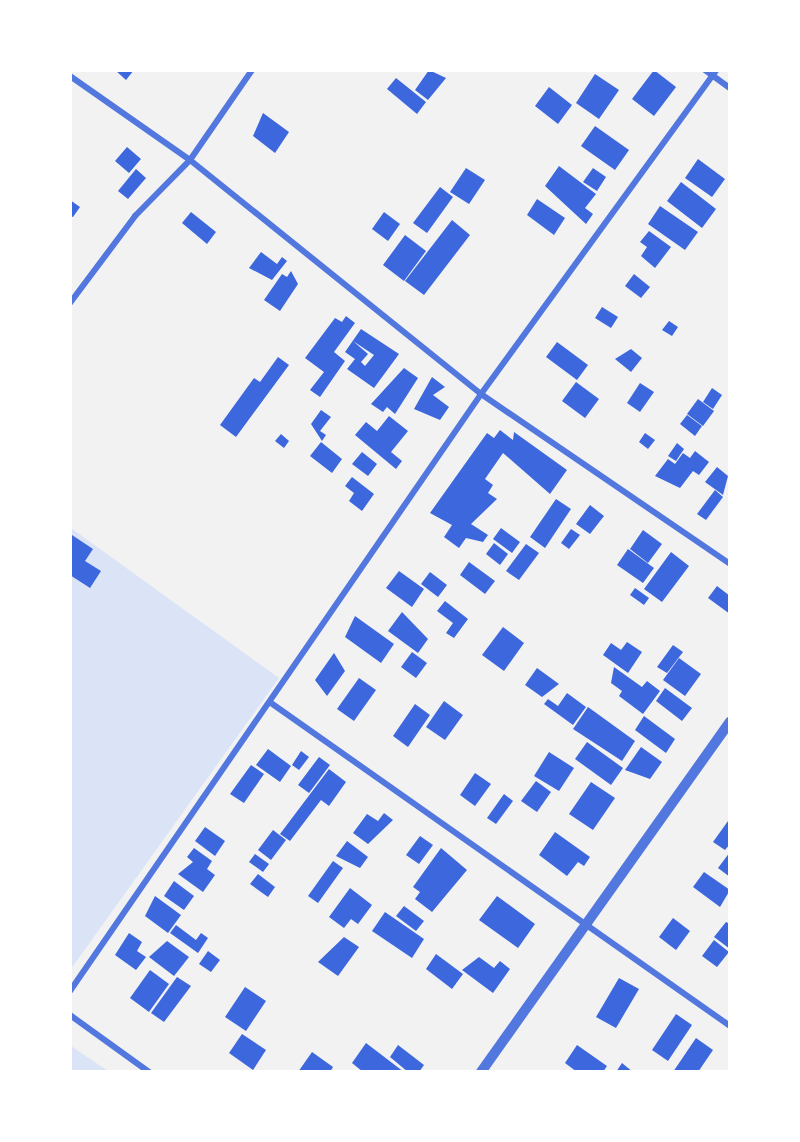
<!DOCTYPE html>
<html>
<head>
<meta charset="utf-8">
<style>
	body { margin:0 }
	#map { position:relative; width:800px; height:1142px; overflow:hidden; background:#f2f2f2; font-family:Quicksand,sans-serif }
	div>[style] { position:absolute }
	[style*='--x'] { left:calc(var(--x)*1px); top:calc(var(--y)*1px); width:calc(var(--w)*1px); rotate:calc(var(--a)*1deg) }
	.green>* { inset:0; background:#dbe4f7 }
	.building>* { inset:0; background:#3d67dc }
	.minor>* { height:6px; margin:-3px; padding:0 3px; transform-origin:3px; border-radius:3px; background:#5277de }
	.tertiary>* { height:10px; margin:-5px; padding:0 5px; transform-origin:5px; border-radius:5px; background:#5277de }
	span { translate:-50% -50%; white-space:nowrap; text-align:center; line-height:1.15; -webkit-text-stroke:6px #fff; paint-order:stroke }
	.frame { position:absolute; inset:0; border:72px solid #fff; pointer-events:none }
</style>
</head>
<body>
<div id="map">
	<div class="green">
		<div style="clip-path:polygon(71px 528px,279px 678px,71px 969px)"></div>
		<div style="clip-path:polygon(70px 1046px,71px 1046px,108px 1071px,71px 1071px)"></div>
	</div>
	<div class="building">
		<div style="clip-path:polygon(115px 70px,134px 70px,126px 80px)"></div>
		<div style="clip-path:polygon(429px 70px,446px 78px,428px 100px,415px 90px)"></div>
		<div style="clip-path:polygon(654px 70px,676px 87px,654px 116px,632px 99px)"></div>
		<div style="clip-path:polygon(595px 74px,619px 90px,599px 119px,576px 103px)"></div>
		<div style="clip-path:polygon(396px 78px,426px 102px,417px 114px,387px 89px)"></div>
		<div style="clip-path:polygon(549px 87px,572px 105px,558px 124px,535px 106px)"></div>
		<div style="clip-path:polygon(263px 113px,289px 132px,275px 153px,253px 136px)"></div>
		<div style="clip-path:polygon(595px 126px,629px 150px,615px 170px,581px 146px)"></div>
		<div style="clip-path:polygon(127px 147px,141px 159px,129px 173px,115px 161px)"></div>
		<div style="clip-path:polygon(698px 159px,725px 179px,712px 197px,685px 178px)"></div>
		<div style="clip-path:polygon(559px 166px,596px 194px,585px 208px,593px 214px,586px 224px,545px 186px)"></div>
		<div style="clip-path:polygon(466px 168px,485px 180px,469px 204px,450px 192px)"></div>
		<div style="clip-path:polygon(593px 168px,606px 177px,597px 191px,583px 182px)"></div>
		<div style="clip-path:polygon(136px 169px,146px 178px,128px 199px,118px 191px)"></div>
		<div style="clip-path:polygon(681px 182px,716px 209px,702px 228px,667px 201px)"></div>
		<div style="clip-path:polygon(440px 187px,453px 197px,427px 233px,413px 223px)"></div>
		<div style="clip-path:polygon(537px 199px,565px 218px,554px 235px,527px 215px)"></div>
		<div style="clip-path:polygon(70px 200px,80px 207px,73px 217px,70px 216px)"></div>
		<div style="clip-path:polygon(660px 206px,698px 232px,685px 250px,648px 224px)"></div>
		<div style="clip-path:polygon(191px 212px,216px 232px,207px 244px,182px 223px)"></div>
		<div style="clip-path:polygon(384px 212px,400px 224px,388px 241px,372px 229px)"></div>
		<div style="clip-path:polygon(452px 220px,470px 235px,424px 295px,405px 281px)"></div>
		<div style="clip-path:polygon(649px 231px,671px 247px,655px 268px,641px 256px,647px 247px,640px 242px)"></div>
		<div style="clip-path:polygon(405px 235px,426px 251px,404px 281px,383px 265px)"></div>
		<div style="clip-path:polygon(261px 252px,277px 264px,282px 257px,287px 261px,272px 280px,249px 268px)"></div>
		<div style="clip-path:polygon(291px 271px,298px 284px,280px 311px,264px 300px,282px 274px,287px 277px)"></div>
		<div style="clip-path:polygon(634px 274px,650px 287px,641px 298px,625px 286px)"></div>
		<div style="clip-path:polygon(602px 307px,618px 317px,611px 328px,595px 318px)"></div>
		<div style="clip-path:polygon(346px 316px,355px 323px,334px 352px,345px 361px,320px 397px,310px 390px,324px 372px,305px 358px,335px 318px,342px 322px)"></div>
		<div style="clip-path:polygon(669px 321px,678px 327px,672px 336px,662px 330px)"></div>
		<div style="clip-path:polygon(evenodd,361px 329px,399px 354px,374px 388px,347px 369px,355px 359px,345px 352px,361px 329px,353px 341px,374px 355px,365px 366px,361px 362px,368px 354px,353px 341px)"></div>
		<div style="clip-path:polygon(557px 342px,588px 365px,577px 380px,546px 357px)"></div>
		<div style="clip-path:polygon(631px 349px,642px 358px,631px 372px,615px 359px)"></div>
		<div style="clip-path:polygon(278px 357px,289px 365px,236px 437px,220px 425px,254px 378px,260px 382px)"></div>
		<div style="clip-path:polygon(404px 368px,418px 378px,395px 414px,387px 407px,383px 412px,371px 404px)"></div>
		<div style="clip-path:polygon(432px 377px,445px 387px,433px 395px,449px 407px,440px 420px,414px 409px)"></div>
		<div style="clip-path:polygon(576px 382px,599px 399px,585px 418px,562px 401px)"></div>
		<div style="clip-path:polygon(640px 383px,654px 392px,640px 412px,627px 403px)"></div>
		<div style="clip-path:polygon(712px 388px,722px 395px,713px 409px,703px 402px)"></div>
		<div style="clip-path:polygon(698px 399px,714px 411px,703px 426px,687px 414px)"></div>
		<div style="clip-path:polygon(321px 410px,331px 417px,320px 431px,326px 435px,322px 441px,311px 424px)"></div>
		<div style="clip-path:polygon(687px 415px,702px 426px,695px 436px,680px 424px)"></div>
		<div style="clip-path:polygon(389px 416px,408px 431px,391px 452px,402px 461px,396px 469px,355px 435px,366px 422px,377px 431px)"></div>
		<div style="clip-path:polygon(500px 430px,513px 440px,514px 432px,567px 470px,550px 494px,503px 453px,485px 479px,493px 485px,488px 493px,497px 499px,471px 524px,488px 535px,483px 542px,466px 538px,459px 548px,444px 537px,452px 525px,430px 513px,487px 433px,494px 438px)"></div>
		<div style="clip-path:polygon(645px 433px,655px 440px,648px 449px,639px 442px)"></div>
		<div style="clip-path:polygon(281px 434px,289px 441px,284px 448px,275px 441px)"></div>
		<div style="clip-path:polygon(321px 442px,342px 459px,332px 473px,310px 456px)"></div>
		<div style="clip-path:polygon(677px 443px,684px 449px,676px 461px,668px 456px)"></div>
		<div style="clip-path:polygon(695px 451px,709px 462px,699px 475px,693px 471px,680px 488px,655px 476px,668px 459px,675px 464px,683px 453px,690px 458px)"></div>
		<div style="clip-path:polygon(362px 452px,377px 464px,368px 476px,352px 464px)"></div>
		<div style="clip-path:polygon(717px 467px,728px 476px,723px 495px,705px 482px)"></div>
		<div style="clip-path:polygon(352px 477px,374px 494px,362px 511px,349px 501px,354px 493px,345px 486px)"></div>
		<div style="clip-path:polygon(715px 490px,723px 497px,706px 520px,697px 514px)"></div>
		<div style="clip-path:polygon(556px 499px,571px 509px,545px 548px,530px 537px)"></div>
		<div style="clip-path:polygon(590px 505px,604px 516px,590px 534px,576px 524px)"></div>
		<div style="clip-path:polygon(501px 528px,520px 542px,512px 553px,493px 539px)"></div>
		<div style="clip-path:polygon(571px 529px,580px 535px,569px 549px,561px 543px)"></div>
		<div style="clip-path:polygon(643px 530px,662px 544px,648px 563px,630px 549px)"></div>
		<div style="clip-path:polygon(72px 535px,93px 549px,85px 561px,101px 571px,90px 588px,70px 575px)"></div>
		<div style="clip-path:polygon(494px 543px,508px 554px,500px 565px,486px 554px)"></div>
		<div style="clip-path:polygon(526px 544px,539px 553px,519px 580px,506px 571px)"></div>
		<div style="clip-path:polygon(628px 549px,654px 568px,643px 583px,617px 565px)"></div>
		<div style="clip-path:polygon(671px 552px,689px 566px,662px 602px,644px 589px)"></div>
		<div style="clip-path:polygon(469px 562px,495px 581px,485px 594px,460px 575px)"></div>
		<div style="clip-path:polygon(399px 571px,424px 589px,412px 607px,386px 588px)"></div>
		<div style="clip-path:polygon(430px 572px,447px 585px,438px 597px,421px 584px)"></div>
		<div style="clip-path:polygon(717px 586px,730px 596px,730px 614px,708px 598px)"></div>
		<div style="clip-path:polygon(635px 588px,649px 598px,644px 605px,630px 595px)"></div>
		<div style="clip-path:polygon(445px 601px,468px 619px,454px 638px,446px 633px,453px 623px,437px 611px)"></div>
		<div style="clip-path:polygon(402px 612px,428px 639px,418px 653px,388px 631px)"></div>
		<div style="clip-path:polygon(355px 616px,394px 644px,381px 663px,345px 637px)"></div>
		<div style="clip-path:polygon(503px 627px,524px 643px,504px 671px,482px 655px)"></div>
		<div style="clip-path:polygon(627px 642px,642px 652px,628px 673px,603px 655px,611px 643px,621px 650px)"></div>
		<div style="clip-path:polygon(673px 645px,683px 652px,667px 673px,657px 667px)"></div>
		<div style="clip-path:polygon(412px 652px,427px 663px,416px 678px,401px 667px)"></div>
		<div style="clip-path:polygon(334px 653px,345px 671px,327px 696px,315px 680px)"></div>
		<div style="clip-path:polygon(679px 658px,701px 674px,685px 696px,663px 680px)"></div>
		<div style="clip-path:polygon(614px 667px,642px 687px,647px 681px,660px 691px,643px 714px,619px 696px,622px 691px,611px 683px)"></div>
		<div style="clip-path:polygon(537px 668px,559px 684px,542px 697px,525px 685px)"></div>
		<div style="clip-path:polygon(359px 678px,376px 690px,354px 721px,337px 709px)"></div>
		<div style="clip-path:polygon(665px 688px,692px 708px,682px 721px,656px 701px)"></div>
		<div style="clip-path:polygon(567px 693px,586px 707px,573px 725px,544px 704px,548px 699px,558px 706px)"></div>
		<div style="clip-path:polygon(444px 701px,463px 715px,445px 740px,426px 727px)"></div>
		<div style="clip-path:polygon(415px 704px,430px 715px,408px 747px,393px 736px)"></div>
		<div style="clip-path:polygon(588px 707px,635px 741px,622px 761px,573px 729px)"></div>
		<div style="clip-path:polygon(644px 716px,675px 739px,666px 753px,635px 730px)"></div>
		<div style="clip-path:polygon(587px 742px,623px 768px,611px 785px,575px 759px)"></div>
		<div style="clip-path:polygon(641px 747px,662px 762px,650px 779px,625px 770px)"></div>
		<div style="clip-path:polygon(268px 749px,291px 766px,280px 782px,256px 765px)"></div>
		<div style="clip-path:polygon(301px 751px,309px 757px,299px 770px,292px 765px)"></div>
		<div style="clip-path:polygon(549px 752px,574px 768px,559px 791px,534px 776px)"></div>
		<div style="clip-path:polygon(319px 757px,330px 765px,309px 793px,298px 785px)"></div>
		<div style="clip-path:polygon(251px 765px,264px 774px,244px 803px,230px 794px)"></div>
		<div style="clip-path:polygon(329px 769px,346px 782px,329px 806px,321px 800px,290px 841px,280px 834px)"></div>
		<div style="clip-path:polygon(475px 773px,491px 784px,475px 806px,460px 795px)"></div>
		<div style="clip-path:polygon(536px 781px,551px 792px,537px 812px,521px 801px)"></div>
		<div style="clip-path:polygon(591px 782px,615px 798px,593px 830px,569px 814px)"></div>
		<div style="clip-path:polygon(504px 794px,513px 801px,496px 824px,487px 818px)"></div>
		<div style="clip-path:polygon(384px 813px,393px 820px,368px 844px,353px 833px,367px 814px,378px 821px)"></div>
		<div style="clip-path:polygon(728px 821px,730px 844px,725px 850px,713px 842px)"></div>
		<div style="clip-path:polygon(205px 827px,225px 841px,215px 856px,195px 841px)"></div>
		<div style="clip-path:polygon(273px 830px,286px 840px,271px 860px,258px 850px)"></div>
		<div style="clip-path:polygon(555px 832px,590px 857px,584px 866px,578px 862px,567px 876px,539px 855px)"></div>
		<div style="clip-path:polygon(420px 836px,433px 845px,419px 864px,406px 855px)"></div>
		<div style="clip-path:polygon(347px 841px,368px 857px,360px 868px,336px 856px)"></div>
		<div style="clip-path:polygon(194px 848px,212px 861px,207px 869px,215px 875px,203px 892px,178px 874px,193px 862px,187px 857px)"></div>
		<div style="clip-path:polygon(441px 848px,467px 870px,432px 912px,415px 899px,420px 892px,413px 887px)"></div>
		<div style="clip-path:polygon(730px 852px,730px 877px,718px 868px)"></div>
		<div style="clip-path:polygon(255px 854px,269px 864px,263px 872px,249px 862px)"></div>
		<div style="clip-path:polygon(333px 861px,343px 868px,318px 903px,308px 896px)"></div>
		<div style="clip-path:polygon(704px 872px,730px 890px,720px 907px,693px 887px)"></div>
		<div style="clip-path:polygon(258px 874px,275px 887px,268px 897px,250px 884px)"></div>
		<div style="clip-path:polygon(174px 881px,194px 896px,184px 910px,164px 896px)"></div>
		<div style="clip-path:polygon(350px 888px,372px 905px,358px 924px,351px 919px,344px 928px,329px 917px)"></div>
		<div style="clip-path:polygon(155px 896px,181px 915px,168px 933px,145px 916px)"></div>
		<div style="clip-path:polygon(497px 896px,535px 924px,518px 948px,479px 920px)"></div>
		<div style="clip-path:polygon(404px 906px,424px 921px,416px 931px,396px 916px)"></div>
		<div style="clip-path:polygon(385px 912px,424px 939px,412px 958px,372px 931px)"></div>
		<div style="clip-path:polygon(673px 918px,690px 931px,676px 950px,659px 937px)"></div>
		<div style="clip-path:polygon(726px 922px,730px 924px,730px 949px,714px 937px)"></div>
		<div style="clip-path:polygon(176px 925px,196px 940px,201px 933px,208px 938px,198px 953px,170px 933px)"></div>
		<div style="clip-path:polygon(129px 933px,142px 942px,137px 951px,146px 957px,136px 970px,115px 955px)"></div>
		<div style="clip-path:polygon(344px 937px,359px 947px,338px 976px,318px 962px)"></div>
		<div style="clip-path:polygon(714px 940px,729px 952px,717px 967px,702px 956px)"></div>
		<div style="clip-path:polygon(167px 941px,189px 957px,174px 976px,149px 957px)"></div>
		<div style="clip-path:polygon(208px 951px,220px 960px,211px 972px,199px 964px)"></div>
		<div style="clip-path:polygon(436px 954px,463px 974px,452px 989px,426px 969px)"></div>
		<div style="clip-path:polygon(479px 957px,494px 968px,500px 961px,510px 969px,493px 993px,462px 970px)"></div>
		<div style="clip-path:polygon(150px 970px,169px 984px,149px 1012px,130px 998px)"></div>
		<div style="clip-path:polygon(177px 977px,191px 986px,164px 1022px,151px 1013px)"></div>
		<div style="clip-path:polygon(619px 978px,639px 989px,616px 1028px,596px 1017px)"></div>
		<div style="clip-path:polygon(245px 987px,266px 1001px,246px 1031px,225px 1017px)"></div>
		<div style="clip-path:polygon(676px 1014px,692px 1025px,668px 1061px,652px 1050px)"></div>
		<div style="clip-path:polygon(242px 1034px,266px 1050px,253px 1070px,229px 1053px)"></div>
		<div style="clip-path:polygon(696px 1038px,713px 1050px,698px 1072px,673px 1072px)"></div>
		<div style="clip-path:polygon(366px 1043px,404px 1072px,363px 1072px,352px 1063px)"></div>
		<div style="clip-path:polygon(398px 1045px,424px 1065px,419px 1072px,408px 1072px,390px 1057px)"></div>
		<div style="clip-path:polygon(577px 1045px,607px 1066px,603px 1072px,577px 1072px,565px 1063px)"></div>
		<div style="clip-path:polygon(312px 1052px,333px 1067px,330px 1072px,298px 1072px)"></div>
		<div style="clip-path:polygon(622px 1063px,633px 1072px,616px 1072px)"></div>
	</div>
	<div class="minor">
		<div style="--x:705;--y:70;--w:31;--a:36"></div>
		<div style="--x:70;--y:76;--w:146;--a:35"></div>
		<div style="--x:190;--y:160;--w:373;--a:38.8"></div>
		<div style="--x:481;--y:394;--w:301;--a:34.3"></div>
		<div style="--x:70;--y:303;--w:109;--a:-53.2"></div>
		<div style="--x:135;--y:216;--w:78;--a:-45.5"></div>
		<div style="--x:190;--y:160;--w:109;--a:-55.4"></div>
		<div style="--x:271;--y:703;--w:561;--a:35.13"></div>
		<div style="--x:70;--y:991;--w:725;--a:-55.45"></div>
		<div style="--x:481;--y:394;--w:400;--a:-54"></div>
		<div style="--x:70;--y:1015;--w:97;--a:35.8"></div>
	</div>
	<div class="tertiary">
		<div style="--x:481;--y:1072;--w:430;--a:-54.6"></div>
	</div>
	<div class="frame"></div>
</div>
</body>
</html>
